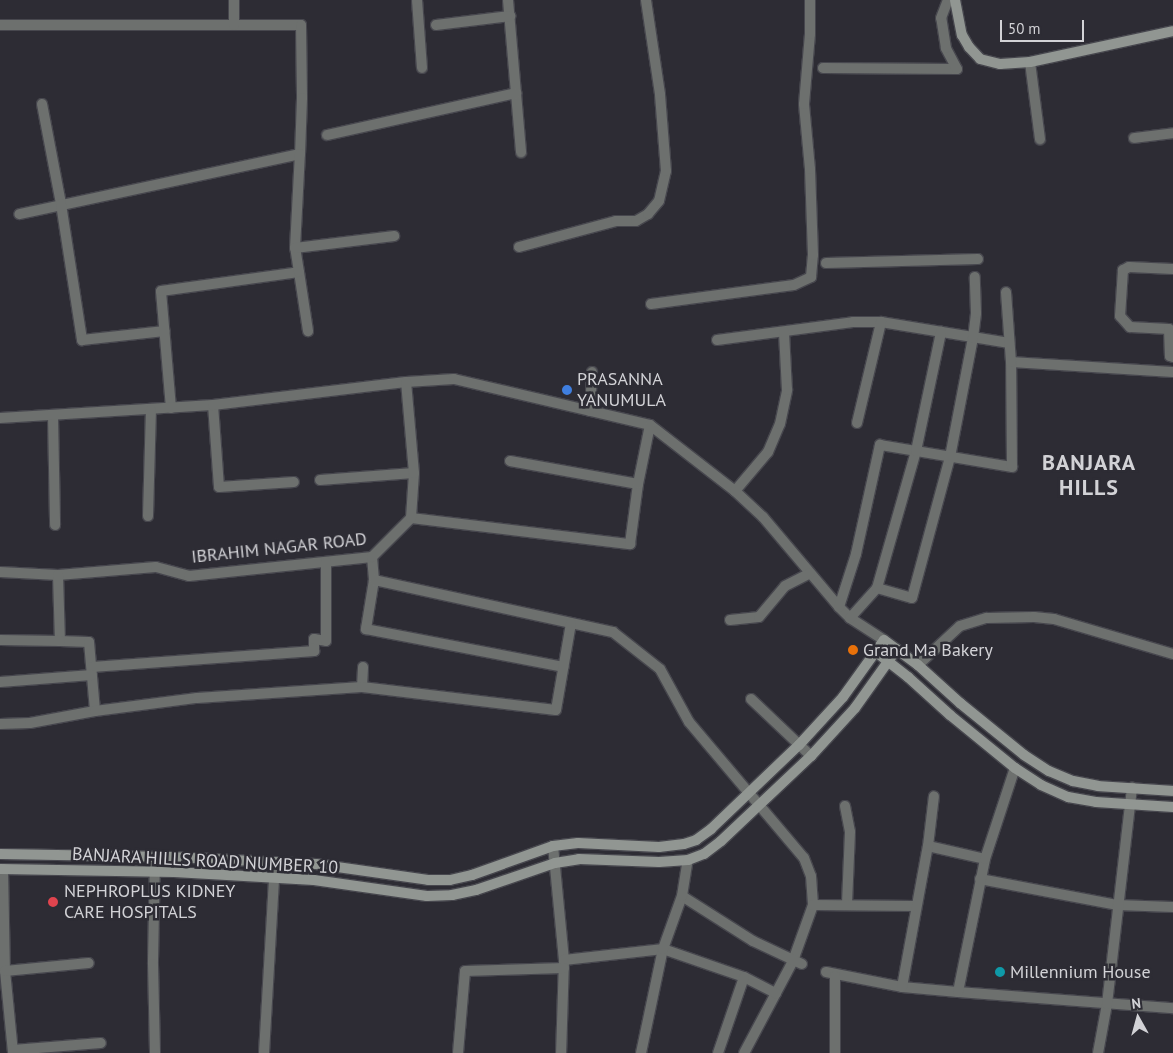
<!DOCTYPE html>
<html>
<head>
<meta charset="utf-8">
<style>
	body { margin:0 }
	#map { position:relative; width:1173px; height:1053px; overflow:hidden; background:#2d2c34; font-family:"PT Sans",sans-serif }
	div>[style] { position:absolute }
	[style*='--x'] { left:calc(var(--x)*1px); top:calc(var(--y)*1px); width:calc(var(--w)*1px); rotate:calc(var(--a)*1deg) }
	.roads { filter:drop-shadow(1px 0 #47474e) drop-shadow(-1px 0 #47474e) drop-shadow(0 1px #47474e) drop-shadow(0 -1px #47474e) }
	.street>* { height:10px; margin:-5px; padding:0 5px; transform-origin:5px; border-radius:5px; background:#6d706e }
	.secondary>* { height:10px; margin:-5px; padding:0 5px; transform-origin:5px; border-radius:5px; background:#919692 }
	.dots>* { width:14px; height:14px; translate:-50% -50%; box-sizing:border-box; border:2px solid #2d2c34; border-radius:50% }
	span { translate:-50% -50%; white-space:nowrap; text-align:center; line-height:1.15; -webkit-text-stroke:5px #2d2c34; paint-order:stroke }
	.poi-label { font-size:18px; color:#d2d2d6 }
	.left { translate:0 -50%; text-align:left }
	.street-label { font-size:18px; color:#d2d2d6 }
	.district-label { font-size:22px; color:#d2d2d6; font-weight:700; letter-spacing:1px }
	.north { position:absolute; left:1113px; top:993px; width:50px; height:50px; -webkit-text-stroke:4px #2d2c34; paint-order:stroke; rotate:353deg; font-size:14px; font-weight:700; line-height:20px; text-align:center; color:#d2d2d6 }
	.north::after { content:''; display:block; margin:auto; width:18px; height:22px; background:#d2d2d6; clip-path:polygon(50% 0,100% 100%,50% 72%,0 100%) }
	.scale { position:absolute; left:1000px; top:20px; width:84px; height:22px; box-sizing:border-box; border:2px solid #d2d2d6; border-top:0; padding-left:6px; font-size:15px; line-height:18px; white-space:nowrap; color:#d2d2d6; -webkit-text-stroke:4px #2d2c34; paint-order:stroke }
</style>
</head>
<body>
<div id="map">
	<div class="roads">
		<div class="street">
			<div style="--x:417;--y:0;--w:68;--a:85.8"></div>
			<div style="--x:508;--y:0;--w:153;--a:85.1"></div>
			<div style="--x:0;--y:25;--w:301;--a:0"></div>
			<div style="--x:301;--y:25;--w:73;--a:89.2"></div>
			<div style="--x:302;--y:98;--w:56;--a:92"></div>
			<div style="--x:300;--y:154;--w:287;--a:167.9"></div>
			<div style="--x:234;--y:25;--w:25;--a:-90"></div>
			<div style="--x:436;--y:25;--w:75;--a:-6.9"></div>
			<div style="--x:1030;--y:62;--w:78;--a:82.6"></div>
			<div style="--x:823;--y:68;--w:134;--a:0.4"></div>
			<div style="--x:957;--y:69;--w:24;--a:-118"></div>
			<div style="--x:946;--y:48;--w:30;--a:-99"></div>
			<div style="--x:941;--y:18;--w:19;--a:-69"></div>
			<div style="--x:42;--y:104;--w:102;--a:79.2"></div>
			<div style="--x:61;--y:204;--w:138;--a:81.2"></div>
			<div style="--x:82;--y:340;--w:83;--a:-6.2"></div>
			<div style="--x:327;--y:135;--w:194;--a:-12.5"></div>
			<div style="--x:1134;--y:138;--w:39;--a:-7"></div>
			<div style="--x:519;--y:247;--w:100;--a:-15"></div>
			<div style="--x:616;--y:221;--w:20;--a:0"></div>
			<div style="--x:636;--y:221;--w:14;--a:-30"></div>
			<div style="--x:648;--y:214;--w:17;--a:-50"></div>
			<div style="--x:659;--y:201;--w:31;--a:-77"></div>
			<div style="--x:666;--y:171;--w:77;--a:-94.5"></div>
			<div style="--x:660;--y:94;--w:95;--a:-98.5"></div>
			<div style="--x:295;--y:248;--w:94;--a:-87"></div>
			<div style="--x:826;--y:263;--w:152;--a:-1.5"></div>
			<div style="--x:1173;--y:269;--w:44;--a:-177.4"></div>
			<div style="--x:1129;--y:267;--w:7;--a:153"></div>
			<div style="--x:1123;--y:270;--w:46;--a:93.7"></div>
			<div style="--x:1120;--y:316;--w:15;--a:48"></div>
			<div style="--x:1130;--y:327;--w:39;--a:3"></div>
			<div style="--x:1169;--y:329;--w:27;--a:88"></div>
			<div style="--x:1170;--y:356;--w:3;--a:18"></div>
			<div style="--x:299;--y:272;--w:60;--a:81.3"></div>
			<div style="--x:651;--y:304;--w:144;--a:-7.6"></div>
			<div style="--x:794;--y:285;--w:19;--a:-25"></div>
			<div style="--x:811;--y:277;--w:22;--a:-85"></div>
			<div style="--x:813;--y:255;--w:86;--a:-92"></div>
			<div style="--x:810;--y:169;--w:65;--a:-95.3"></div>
			<div style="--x:804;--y:104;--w:70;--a:-85.1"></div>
			<div style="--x:810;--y:34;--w:34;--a:-90"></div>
			<div style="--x:717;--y:340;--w:137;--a:-7.5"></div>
			<div style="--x:853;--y:322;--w:28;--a:0"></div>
			<div style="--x:881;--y:322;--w:130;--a:9.3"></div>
			<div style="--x:1011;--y:362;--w:162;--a:3.5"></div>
			<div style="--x:213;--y:405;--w:82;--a:85.8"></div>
			<div style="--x:219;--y:487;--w:75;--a:-3.8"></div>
			<div style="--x:171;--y:408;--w:117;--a:-94.9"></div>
			<div style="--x:161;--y:291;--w:139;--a:-7.8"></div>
			<div style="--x:299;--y:272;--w:24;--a:-99"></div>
			<div style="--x:295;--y:248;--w:100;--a:-6.9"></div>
			<div style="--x:590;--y:411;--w:39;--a:-87"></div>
			<div style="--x:53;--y:416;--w:109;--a:88.9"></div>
			<div style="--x:0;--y:418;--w:213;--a:-3.5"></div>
			<div style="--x:213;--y:405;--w:194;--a:-6.8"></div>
			<div style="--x:406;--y:382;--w:48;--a:-3.6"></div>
			<div style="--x:454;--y:379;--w:201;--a:13.2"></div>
			<div style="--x:650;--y:425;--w:108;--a:37.8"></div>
			<div style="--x:735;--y:491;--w:38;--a:43"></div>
			<div style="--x:763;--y:517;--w:118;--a:49.8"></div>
			<div style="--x:839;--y:607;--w:16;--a:45"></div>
			<div style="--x:850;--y:618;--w:40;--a:32.9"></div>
			<div style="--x:857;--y:423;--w:104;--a:-76.6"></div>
			<div style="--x:510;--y:461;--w:130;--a:10.2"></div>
			<div style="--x:320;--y:480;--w:94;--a:-4.3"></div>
			<div style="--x:735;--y:491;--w:51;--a:-49.8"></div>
			<div style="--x:768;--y:452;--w:30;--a:-67"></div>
			<div style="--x:780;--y:424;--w:35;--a:-78"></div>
			<div style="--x:787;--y:390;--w:58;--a:-93"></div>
			<div style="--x:148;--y:516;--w:106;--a:-88.4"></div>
			<div style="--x:411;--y:518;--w:221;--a:6.8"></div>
			<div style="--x:630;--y:544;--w:61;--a:-82.4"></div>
			<div style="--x:638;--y:484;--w:60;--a:-78.5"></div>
			<div style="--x:372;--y:557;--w:23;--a:85"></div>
			<div style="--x:374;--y:580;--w:50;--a:99.3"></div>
			<div style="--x:366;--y:629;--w:201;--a:10.9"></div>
			<div style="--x:0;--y:572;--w:58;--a:3"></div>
			<div style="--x:58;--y:575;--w:98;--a:-4.7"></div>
			<div style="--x:156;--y:567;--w:34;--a:15"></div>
			<div style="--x:189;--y:576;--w:184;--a:-5.9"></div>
			<div style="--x:372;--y:557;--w:55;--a:-45"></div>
			<div style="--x:411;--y:518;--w:45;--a:-86.2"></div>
			<div style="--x:414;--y:473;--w:91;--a:-95"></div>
			<div style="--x:58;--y:575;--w:66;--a:88.3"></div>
			<div style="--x:60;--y:641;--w:29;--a:2"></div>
			<div style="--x:89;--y:642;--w:69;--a:85"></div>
			<div style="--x:374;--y:580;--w:245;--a:12.3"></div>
			<div style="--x:613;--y:632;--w:60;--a:38.2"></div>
			<div style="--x:660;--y:669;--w:60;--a:61.3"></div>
			<div style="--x:689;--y:722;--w:178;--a:49.8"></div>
			<div style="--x:804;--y:858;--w:19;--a:69"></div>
			<div style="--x:811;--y:876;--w:29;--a:86"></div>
			<div style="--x:813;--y:905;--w:59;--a:109.7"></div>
			<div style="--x:793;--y:961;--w:104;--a:118"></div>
			<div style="--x:877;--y:588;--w:36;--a:16"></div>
			<div style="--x:912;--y:598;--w:146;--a:-74.9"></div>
			<div style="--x:950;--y:457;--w:121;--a:-79.1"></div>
			<div style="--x:973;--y:338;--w:25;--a:-83"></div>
			<div style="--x:976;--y:313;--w:36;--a:-92"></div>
			<div style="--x:839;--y:607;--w:56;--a:-72.2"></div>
			<div style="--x:856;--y:554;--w:112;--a:-77.6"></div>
			<div style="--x:880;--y:445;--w:134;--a:9.5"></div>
			<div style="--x:1012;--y:467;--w:105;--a:-90.5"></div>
			<div style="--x:1011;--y:362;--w:70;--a:-94.1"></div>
			<div style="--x:850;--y:618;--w:40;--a:-48"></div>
			<div style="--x:877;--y:588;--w:142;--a:-74.1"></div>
			<div style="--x:916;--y:451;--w:122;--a:-78.1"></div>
			<div style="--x:730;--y:620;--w:29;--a:-6"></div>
			<div style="--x:759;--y:617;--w:40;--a:-50"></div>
			<div style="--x:785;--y:586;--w:28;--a:-27"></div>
			<div style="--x:0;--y:640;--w:60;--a:1"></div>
			<div style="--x:918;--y:665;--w:57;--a:-42.9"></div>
			<div style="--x:960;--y:626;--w:28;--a:-17"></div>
			<div style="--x:987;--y:618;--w:47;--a:-1.2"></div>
			<div style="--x:1034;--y:617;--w:20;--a:6"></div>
			<div style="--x:1054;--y:619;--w:124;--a:16.4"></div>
			<div style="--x:92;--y:667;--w:223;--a:-4.1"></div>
			<div style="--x:314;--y:651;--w:12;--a:-90"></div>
			<div style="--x:314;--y:639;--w:12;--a:9"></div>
			<div style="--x:326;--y:641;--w:79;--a:-90"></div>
			<div style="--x:0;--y:682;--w:92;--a:-4.4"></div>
			<div style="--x:362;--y:687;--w:20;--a:-87"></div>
			<div style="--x:751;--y:699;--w:83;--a:43.5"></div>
			<div style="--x:0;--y:724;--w:30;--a:-2"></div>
			<div style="--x:30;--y:723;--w:66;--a:-10.5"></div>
			<div style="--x:95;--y:711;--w:103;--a:-7.3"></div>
			<div style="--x:197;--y:698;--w:165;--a:-3.8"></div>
			<div style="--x:362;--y:687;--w:195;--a:6.8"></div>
			<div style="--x:556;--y:710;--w:88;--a:-80.2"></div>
			<div style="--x:845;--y:806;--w:26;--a:79"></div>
			<div style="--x:850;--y:832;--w:73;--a:92.4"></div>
			<div style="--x:553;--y:846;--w:115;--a:84.5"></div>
			<div style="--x:564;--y:960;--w:93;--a:91.8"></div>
			<div style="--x:928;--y:846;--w:58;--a:12.8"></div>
			<div style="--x:155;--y:857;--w:107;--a:91.1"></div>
			<div style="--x:153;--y:964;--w:89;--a:88.7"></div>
			<div style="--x:3;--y:869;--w:102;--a:88.9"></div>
			<div style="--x:5;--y:971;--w:82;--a:84.4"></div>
			<div style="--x:980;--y:879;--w:139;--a:10.7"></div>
			<div style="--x:1117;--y:905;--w:56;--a:2"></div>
			<div style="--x:682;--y:896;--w:84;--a:32.4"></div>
			<div style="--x:753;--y:941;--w:54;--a:25.1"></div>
			<div style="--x:813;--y:905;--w:103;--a:0.6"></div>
			<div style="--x:564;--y:960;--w:100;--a:-6.3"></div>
			<div style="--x:663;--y:949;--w:86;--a:19.1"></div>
			<div style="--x:744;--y:977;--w:36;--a:27"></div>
			<div style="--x:5;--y:971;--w:84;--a:-5.4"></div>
			<div style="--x:826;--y:972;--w:77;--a:11.2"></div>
			<div style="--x:902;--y:987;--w:56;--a:5.1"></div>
			<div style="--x:958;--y:992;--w:216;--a:4.3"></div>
			<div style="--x:902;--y:987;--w:143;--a:-79.6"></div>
			<div style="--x:928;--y:846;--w:50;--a:-83.2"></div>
			<div style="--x:958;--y:992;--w:136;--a:-78.5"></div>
			<div style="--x:985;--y:859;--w:96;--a:-71.8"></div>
			<div style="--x:13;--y:1050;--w:88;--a:-4.5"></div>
			<div style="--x:264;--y:1053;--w:191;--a:-86.7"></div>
			<div style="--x:458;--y:1053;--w:82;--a:-85.1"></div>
			<div style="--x:465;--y:971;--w:99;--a:-1.7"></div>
			<div style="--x:641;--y:1053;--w:106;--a:-78.1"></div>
			<div style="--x:663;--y:949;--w:56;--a:-70.3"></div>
			<div style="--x:682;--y:896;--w:36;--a:-81"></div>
			<div style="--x:718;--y:1053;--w:80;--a:-71.1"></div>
			<div style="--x:835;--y:1053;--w:77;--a:-90"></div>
			<div style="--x:1098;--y:1053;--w:50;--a:-79.6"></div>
			<div style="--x:1107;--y:1004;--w:218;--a:-83.4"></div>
		</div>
		<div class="secondary">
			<div style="--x:955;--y:0;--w:36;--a:79"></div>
			<div style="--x:962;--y:35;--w:14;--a:60"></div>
			<div style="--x:969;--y:47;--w:16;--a:47"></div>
			<div style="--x:980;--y:59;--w:21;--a:14"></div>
			<div style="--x:1000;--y:64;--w:30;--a:-4"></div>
			<div style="--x:1030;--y:62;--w:146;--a:-12.2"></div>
			<div style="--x:876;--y:652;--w:41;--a:38"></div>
			<div style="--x:908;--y:677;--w:57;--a:42.1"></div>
			<div style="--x:950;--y:715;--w:84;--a:39.2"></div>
			<div style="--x:1015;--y:768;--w:31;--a:33"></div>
			<div style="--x:1041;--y:785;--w:30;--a:24"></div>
			<div style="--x:1068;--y:797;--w:28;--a:10"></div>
			<div style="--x:1096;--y:802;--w:77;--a:3.7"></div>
			<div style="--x:0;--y:854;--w:171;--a:1"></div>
			<div style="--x:171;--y:857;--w:145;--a:2.8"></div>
			<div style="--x:316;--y:864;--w:113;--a:8.1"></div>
			<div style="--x:428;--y:880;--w:22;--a:0"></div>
			<div style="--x:450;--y:880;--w:23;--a:-13"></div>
			<div style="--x:472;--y:875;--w:86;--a:-19.7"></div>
			<div style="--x:553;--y:846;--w:25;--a:-7"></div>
			<div style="--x:578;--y:843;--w:81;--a:2.8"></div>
			<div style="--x:659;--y:847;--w:25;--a:-7"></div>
			<div style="--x:684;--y:844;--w:13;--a:-18"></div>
			<div style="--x:696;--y:840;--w:19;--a:-36"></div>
			<div style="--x:711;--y:829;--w:122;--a:-43.7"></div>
			<div style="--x:799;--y:745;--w:65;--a:-47.5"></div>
			<div style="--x:843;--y:697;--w:70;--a:-54.3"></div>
			<div style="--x:884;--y:640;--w:42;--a:36.3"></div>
			<div style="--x:918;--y:665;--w:57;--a:42.1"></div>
			<div style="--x:960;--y:703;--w:82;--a:39.1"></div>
			<div style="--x:1024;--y:755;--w:30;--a:33"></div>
			<div style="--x:1049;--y:771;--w:26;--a:23"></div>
			<div style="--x:1073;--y:781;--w:25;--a:11"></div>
			<div style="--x:1098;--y:786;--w:75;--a:3.8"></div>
			<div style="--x:0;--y:869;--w:174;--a:1"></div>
			<div style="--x:174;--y:872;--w:140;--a:3.3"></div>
			<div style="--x:314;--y:880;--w:114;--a:8.1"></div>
			<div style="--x:427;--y:896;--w:25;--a:-2"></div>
			<div style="--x:452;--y:895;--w:25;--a:-12"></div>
			<div style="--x:476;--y:890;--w:83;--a:-18.9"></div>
			<div style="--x:555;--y:863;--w:24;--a:-9"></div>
			<div style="--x:579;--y:859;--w:80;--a:2.1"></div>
			<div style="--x:659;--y:862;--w:29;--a:-4"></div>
			<div style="--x:688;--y:860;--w:17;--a:-21"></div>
			<div style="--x:704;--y:854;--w:21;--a:-37"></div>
			<div style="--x:721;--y:841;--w:124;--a:-43.4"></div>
			<div style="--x:811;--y:756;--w:65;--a:-47.5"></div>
			<div style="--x:855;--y:708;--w:72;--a:-54.6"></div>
		</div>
	</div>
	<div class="dots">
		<div style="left:567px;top:390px;background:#3f7fe0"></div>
		<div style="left:853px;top:650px;background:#e8710a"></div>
		<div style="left:53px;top:902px;background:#e0444e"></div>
		<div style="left:1000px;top:972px;background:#0f9aa8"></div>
	</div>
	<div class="poi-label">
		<span class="left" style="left:577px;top:390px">PRASANNA<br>YANUMULA</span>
		<span class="left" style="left:863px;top:650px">Grand Ma Bakery</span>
		<span class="left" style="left:64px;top:902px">NEPHROPLUS KIDNEY<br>CARE HOSPITALS</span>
		<span class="left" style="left:1010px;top:972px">Millennium House</span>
	</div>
	<div class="street-label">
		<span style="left:279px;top:548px;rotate:-6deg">IBRAHIM NAGAR ROAD</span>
		<span style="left:205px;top:861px;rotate:3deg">BANJARA HILLS ROAD NUMBER 10</span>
	</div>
	<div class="district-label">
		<span style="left:1089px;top:475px">BANJARA<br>HILLS</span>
	</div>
	<div class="north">N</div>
	<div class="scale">50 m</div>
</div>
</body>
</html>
